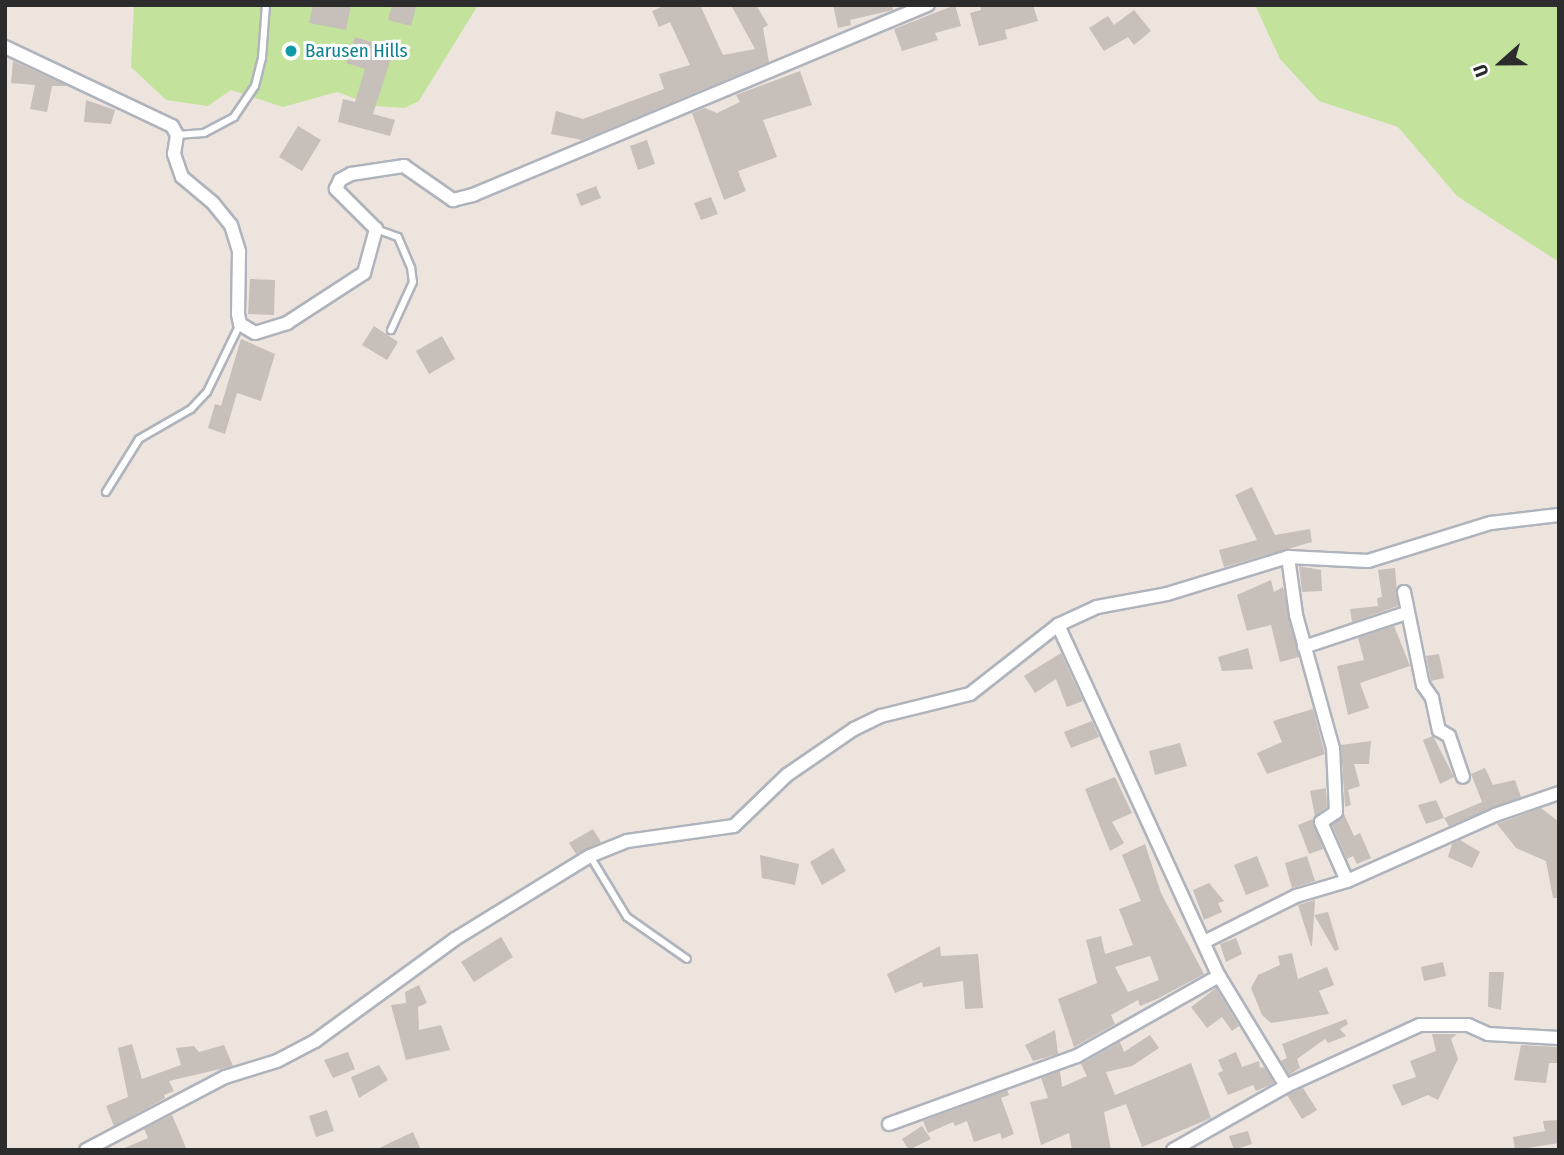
<!DOCTYPE html>
<html>
<head>
<meta charset="utf-8">
<style>
	body { margin:0 }
	#map { position:relative; width:1564px; height:1155px; overflow:hidden; background:#ede4de; font-family:"Fira Sans Condensed",sans-serif }
	div>[style] { position:absolute }
	[style*='--x'] { left:calc(var(--x)*1px); top:calc(var(--y)*1px); width:calc(var(--w)*1px); rotate:calc(var(--a)*1deg) }
	.green>* { inset:0; background:#c3e39c }
	.building>* { inset:0; background:#c6bfba }
	.roads { filter:drop-shadow(2px 0 #afb4bc) drop-shadow(-2px 0 #afb4bc) drop-shadow(0 2px #afb4bc) drop-shadow(0 -2px #afb4bc) }
	.lane>* { height:6px; margin:-3px; padding:0 3px; transform-origin:3px; border-radius:3px; background:#fff }
	.street>* { height:12px; margin:-6px; padding:0 6px; transform-origin:6px; border-radius:6px; background:#fff }
	.dots>* { width:19px; height:19px; translate:-50% -50%; box-sizing:border-box; border:4px solid #fff; border-radius:50% }
	span { translate:-50% -50%; white-space:nowrap; text-align:center; line-height:1.15; -webkit-text-stroke:6px #fff; paint-order:stroke }
	.culture-label { font-size:19px; color:#0d838f }
	.left { translate:0 -50%; text-align:left }
	.frame { position:absolute; inset:0; border:7px solid #2c2c2c; pointer-events:none }
	.north { position:absolute; left:1466px; top:28px; width:70px; height:70px; -webkit-text-stroke:5px #fff; paint-order:stroke; rotate:249deg; font-size:19px; font-weight:700; line-height:28px; text-align:center; color:#2c2c2c }
	.north::after { content:''; display:block; margin:auto; width:24px; height:32px; background:#2c2c2c; clip-path:polygon(50% 0,100% 100%,50% 72%,0 100%) }
</style>
</head>
<body>
<div id="map">
	<div class="green">
		<div style="clip-path:polygon(134px 5px,478px 5px,419px 101px,405px 108px,375px 106px,337px 92px,283px 107px,231px 90px,208px 106px,166px 100px,131px 67px)"></div>
		<div style="clip-path:polygon(1255px 5px,1559px 5px,1559px 262px,1457px 196px,1398px 127px,1319px 101px,1280px 59px)"></div>
	</div>
	<div class="building">
		<div style="clip-path:polygon(313px 5px,351px 5px,346px 30px,309px 23px)"></div>
		<div style="clip-path:polygon(392px 5px,416px 7px,411px 26px,388px 20px)"></div>
		<div style="clip-path:polygon(666px 5px,700px 5px,723px 55px,755px 49px,731px 5px,756px 5px,768px 25px,763px 28px,769px 62px,582px 140px,551px 134px,556px 111px,583px 119px,664px 89px,659px 74px,690px 65px,670px 22px,659px 27px,652px 11px)"></div>
		<div style="clip-path:polygon(833px 5px,892px 5px,893px 10px,850px 20px,851px 25px,838px 28px)"></div>
		<div style="clip-path:polygon(955px 5px,961px 26px,935px 33px,938px 40px,902px 51px,894px 29px)"></div>
		<div style="clip-path:polygon(980px 5px,1033px 5px,1038px 21px,1005px 30px,1007px 39px,979px 46px,970px 13px,981px 10px)"></div>
		<div style="clip-path:polygon(1134px 10px,1151px 31px,1134px 45px,1128px 37px,1104px 51px,1089px 28px,1108px 16px,1114px 25px)"></div>
		<div style="clip-path:polygon(355px 37px,394px 49px,373px 114px,395px 120px,390px 136px,338px 122px,343px 99px,355px 102px,365px 69px,346px 63px)"></div>
		<div style="clip-path:polygon(13px 61px,68px 86px,52px 86px,47px 112px,30px 109px,35px 85px,11px 83px)"></div>
		<div style="clip-path:polygon(800px 71px,812px 105px,763px 120px,777px 157px,738px 171px,746px 191px,724px 200px,692px 113px,705px 108px,717px 113px,740px 102px,736px 95px)"></div>
		<div style="clip-path:polygon(86px 100px,115px 110px,111px 124px,84px 122px)"></div>
		<div style="clip-path:polygon(298px 126px,321px 140px,302px 171px,279px 157px)"></div>
		<div style="clip-path:polygon(647px 140px,655px 164px,638px 170px,630px 146px)"></div>
		<div style="clip-path:polygon(596px 186px,601px 198px,581px 206px,576px 194px)"></div>
		<div style="clip-path:polygon(711px 197px,718px 214px,701px 220px,694px 203px)"></div>
		<div style="clip-path:polygon(250px 279px,275px 280px,274px 315px,248px 314px)"></div>
		<div style="clip-path:polygon(374px 326px,398px 342px,387px 360px,362px 345px)"></div>
		<div style="clip-path:polygon(442px 336px,455px 359px,429px 374px,416px 351px)"></div>
		<div style="clip-path:polygon(241px 339px,275px 354px,261px 401px,237px 393px,225px 434px,208px 428px,215px 404px,221px 406px)"></div>
		<div style="clip-path:polygon(1252px 487px,1275px 535px,1310px 529px,1312px 542px,1224px 567px,1219px 550px,1257px 540px,1235px 495px)"></div>
		<div style="clip-path:polygon(1299px 566px,1321px 570px,1322px 591px,1302px 592px)"></div>
		<div style="clip-path:polygon(1395px 568px,1398px 606px,1352px 622px,1350px 609px,1378px 606px,1377px 598px,1382px 597px,1378px 570px)"></div>
		<div style="clip-path:polygon(1271px 580px,1274px 592px,1283px 587px,1299px 657px,1280px 662px,1271px 625px,1247px 631px,1237px 595px)"></div>
		<div style="clip-path:polygon(1394px 626px,1410px 666px,1360px 683px,1369px 708px,1348px 715px,1337px 666px,1364px 660px,1358px 638px)"></div>
		<div style="clip-path:polygon(1248px 648px,1253px 669px,1222px 671px,1218px 657px)"></div>
		<div style="clip-path:polygon(1061px 653px,1083px 701px,1067px 707px,1056px 679px,1035px 693px,1024px 676px)"></div>
		<div style="clip-path:polygon(1439px 654px,1444px 678px,1431px 681px,1426px 656px)"></div>
		<div style="clip-path:polygon(1313px 709px,1325px 754px,1267px 774px,1257px 753px,1282px 742px,1273px 721px)"></div>
		<div style="clip-path:polygon(1092px 721px,1099px 737px,1071px 748px,1064px 732px)"></div>
		<div style="clip-path:polygon(1433px 736px,1454px 777px,1440px 784px,1423px 740px)"></div>
		<div style="clip-path:polygon(1371px 741px,1369px 764px,1354px 764px,1360px 786px,1348px 790px,1351px 805px,1345px 807px,1341px 745px)"></div>
		<div style="clip-path:polygon(1180px 743px,1187px 766px,1155px 775px,1149px 751px)"></div>
		<div style="clip-path:polygon(1485px 768px,1493px 785px,1515px 780px,1521px 797px,1449px 826px,1444px 818px,1482px 802px,1471px 774px)"></div>
		<div style="clip-path:polygon(1115px 777px,1132px 813px,1112px 822px,1124px 843px,1110px 851px,1085px 789px)"></div>
		<div style="clip-path:polygon(1326px 788px,1327px 807px,1315px 816px,1310px 791px)"></div>
		<div style="clip-path:polygon(1436px 800px,1444px 818px,1426px 824px,1418px 805px)"></div>
		<div style="clip-path:polygon(1541px 808px,1559px 822px,1559px 898px,1553px 898px,1546px 861px,1516px 848px,1497px 824px)"></div>
		<div style="clip-path:polygon(1344px 814px,1354px 836px,1360px 833px,1371px 858px,1357px 864px,1353px 856px,1347px 859px,1332px 825px)"></div>
		<div style="clip-path:polygon(1313px 819px,1323px 849px,1309px 854px,1298px 825px)"></div>
		<div style="clip-path:polygon(593px 829px,601px 842px,576px 854px,569px 843px)"></div>
		<div style="clip-path:polygon(1460px 840px,1480px 852px,1472px 868px,1448px 857px,1452px 844px)"></div>
		<div style="clip-path:polygon(evenodd,1145px 844px,1161px 893px,1204px 974px,1157px 999px,1140px 1006px,1138px 1000px,1111px 1015px,1115px 1024px,1074px 1047px,1058px 999px,1097px 983px,1086px 940px,1101px 936px,1105px 954px,1133px 945px,1119px 909px,1141px 901px,1122px 855px,1145px 844px,1150px 956px,1159px 980px,1128px 992px,1115px 967px,1150px 956px)"></div>
		<div style="clip-path:polygon(833px 848px,846px 871px,822px 885px,810px 862px)"></div>
		<div style="clip-path:polygon(760px 855px,799px 864px,795px 885px,762px 878px)"></div>
		<div style="clip-path:polygon(1257px 856px,1269px 886px,1246px 895px,1234px 865px)"></div>
		<div style="clip-path:polygon(1307px 856px,1315px 881px,1292px 888px,1285px 863px)"></div>
		<div style="clip-path:polygon(1209px 883px,1224px 901px,1218px 903px,1222px 912px,1204px 920px,1193px 890px)"></div>
		<div style="clip-path:polygon(1315px 900px,1312px 946px,1311px 946px,1298px 905px)"></div>
		<div style="clip-path:polygon(1328px 912px,1339px 949px,1335px 951px,1314px 915px)"></div>
		<div style="clip-path:polygon(501px 937px,513px 957px,474px 982px,461px 962px)"></div>
		<div style="clip-path:polygon(1236px 938px,1242px 954px,1226px 962px,1220px 944px)"></div>
		<div style="clip-path:polygon(940px 946px,941px 956px,978px 954px,983px 1008px,965px 1009px,963px 981px,923px 987px,922px 982px,895px 993px,887px 974px)"></div>
		<div style="clip-path:polygon(1292px 953px,1298px 979px,1327px 967px,1334px 985px,1319px 991px,1329px 1014px,1271px 1023px,1262px 1015px,1251px 988px,1258px 975px,1280px 965px,1278px 956px)"></div>
		<div style="clip-path:polygon(1443px 962px,1446px 976px,1424px 981px,1421px 967px)"></div>
		<div style="clip-path:polygon(1489px 972px,1504px 972px,1501px 1010px,1488px 1007px)"></div>
		<div style="clip-path:polygon(419px 985px,427px 1003px,418px 1007px,419px 1030px,441px 1025px,450px 1050px,406px 1060px,391px 1005px,406px 1003px,405px 992px)"></div>
		<div style="clip-path:polygon(1216px 988px,1239px 1026px,1232px 1031px,1222px 1017px,1207px 1028px,1191px 1007px)"></div>
		<div style="clip-path:polygon(1346px 1019px,1348px 1024px,1340px 1029px,1346px 1036px,1328px 1043px,1325px 1039px,1297px 1059px,1300px 1068px,1289px 1075px,1281px 1061px,1287px 1058px,1282px 1044px)"></div>
		<div style="clip-path:polygon(1055px 1030px,1058px 1054px,1033px 1061px,1025px 1045px)"></div>
		<div style="clip-path:polygon(1432px 1034px,1457px 1034px,1451px 1039px,1458px 1059px,1438px 1100px,1428px 1095px,1402px 1106px,1392px 1085px,1416px 1077px,1410px 1061px,1436px 1051px)"></div>
		<div style="clip-path:polygon(1150px 1035px,1159px 1048px,1132px 1066px,1106px 1072px,1115px 1095px,1191px 1063px,1211px 1118px,1142px 1147px,1126px 1104px,1104px 1112px,1111px 1150px,1072px 1150px,1069px 1133px,1041px 1145px,1030px 1102px,1048px 1098px,1041px 1078px,1060px 1071px,1062px 1087px,1087px 1076px,1081px 1064px,1120px 1042px,1124px 1052px)"></div>
		<div style="clip-path:polygon(132px 1044px,142px 1079px,181px 1065px,176px 1048px,194px 1046px,199px 1052px,224px 1045px,233px 1066px,169px 1081px,174px 1091px,164px 1095px,165px 1098px,114px 1126px,106px 1106px,128px 1097px,118px 1048px)"></div>
		<div style="clip-path:polygon(1521px 1045px,1559px 1047px,1559px 1063px,1549px 1063px,1546px 1083px,1514px 1080px)"></div>
		<div style="clip-path:polygon(348px 1052px,355px 1069px,333px 1078px,324px 1060px)"></div>
		<div style="clip-path:polygon(1236px 1052px,1242px 1067px,1259px 1061px,1260px 1068px,1264px 1067px,1274px 1083px,1256px 1091px,1253px 1085px,1228px 1095px,1218px 1073px,1223px 1071px,1218px 1060px)"></div>
		<div style="clip-path:polygon(379px 1065px,388px 1080px,359px 1098px,351px 1077px)"></div>
		<div style="clip-path:polygon(1303px 1088px,1317px 1110px,1302px 1119px,1287px 1095px)"></div>
		<div style="clip-path:polygon(1007px 1090px,1009px 1095px,1001px 1098px,1014px 1134px,1002px 1139px,1000px 1133px,974px 1142px,967px 1121px,955px 1126px,953px 1122px,928px 1133px,923px 1121px)"></div>
		<div style="clip-path:polygon(327px 1110px,334px 1131px,316px 1137px,309px 1116px)"></div>
		<div style="clip-path:polygon(172px 1115px,187px 1150px,120px 1150px,148px 1138px,144px 1129px)"></div>
		<div style="clip-path:polygon(1559px 1120px,1559px 1143px,1515px 1150px,1513px 1137px,1545px 1131px,1543px 1121px)"></div>
		<div style="clip-path:polygon(922px 1126px,931px 1139px,909px 1150px,902px 1139px)"></div>
		<div style="clip-path:polygon(1248px 1131px,1252px 1144px,1234px 1150px,1229px 1136px)"></div>
		<div style="clip-path:polygon(413px 1132px,421px 1150px,375px 1150px)"></div>
	</div>
	<div class="roads">
		<div class="lane">
			<div style="--x:177;--y:135;--w:27;--a:-4"></div>
			<div style="--x:204;--y:133;--w:34;--a:-28"></div>
			<div style="--x:234;--y:117;--w:37;--a:-56"></div>
			<div style="--x:255;--y:86;--w:29;--a:-76"></div>
			<div style="--x:262;--y:58;--w:53;--a:-85.7"></div>
			<div style="--x:376;--y:229;--w:23;--a:20"></div>
			<div style="--x:398;--y:237;--w:34;--a:67"></div>
			<div style="--x:411;--y:268;--w:14;--a:82"></div>
			<div style="--x:413;--y:282;--w:53;--a:114.6"></div>
			<div style="--x:106;--y:492;--w:62;--a:-58.1"></div>
			<div style="--x:139;--y:439;--w:60;--a:-30"></div>
			<div style="--x:191;--y:409;--w:23;--a:-47"></div>
			<div style="--x:207;--y:392;--w:76;--a:-64.1"></div>
			<div style="--x:590;--y:856;--w:71;--a:58.8"></div>
			<div style="--x:627;--y:917;--w:73;--a:35"></div>
		</div>
		<div class="street">
			<div style="--x:5;--y:47;--w:185;--a:25.3"></div>
			<div style="--x:172;--y:126;--w:10;--a:61"></div>
			<div style="--x:177;--y:135;--w:19;--a:99"></div>
			<div style="--x:174;--y:154;--w:24;--a:71"></div>
			<div style="--x:182;--y:177;--w:40;--a:40"></div>
			<div style="--x:213;--y:203;--w:28;--a:51"></div>
			<div style="--x:231;--y:225;--w:28;--a:73"></div>
			<div style="--x:239;--y:252;--w:62;--a:90.9"></div>
			<div style="--x:238;--y:314;--w:10;--a:79"></div>
			<div style="--x:240;--y:324;--w:17;--a:31"></div>
			<div style="--x:255;--y:333;--w:34;--a:-17"></div>
			<div style="--x:287;--y:323;--w:92;--a:-33"></div>
			<div style="--x:364;--y:273;--w:46;--a:-74.7"></div>
			<div style="--x:376;--y:229;--w:57;--a:-135"></div>
			<div style="--x:336;--y:189;--w:10;--a:-66"></div>
			<div style="--x:340;--y:180;--w:13;--a:-29"></div>
			<div style="--x:351;--y:174;--w:54;--a:-8.6"></div>
			<div style="--x:404;--y:166;--w:60;--a:34.8"></div>
			<div style="--x:453;--y:200;--w:21;--a:-14"></div>
			<div style="--x:473;--y:195;--w:493;--a:-22.7"></div>
			<div style="--x:1288;--y:557;--w:59;--a:82.1"></div>
			<div style="--x:1296;--y:615;--w:138;--a:74.5"></div>
			<div style="--x:1333;--y:748;--w:64;--a:87.3"></div>
			<div style="--x:1336;--y:812;--w:18;--a:146"></div>
			<div style="--x:1321;--y:822;--w:64;--a:66.2"></div>
			<div style="--x:1404;--y:592;--w:95;--a:78.5"></div>
			<div style="--x:1423;--y:685;--w:16;--a:55"></div>
			<div style="--x:1432;--y:698;--w:33;--a:78"></div>
			<div style="--x:1439;--y:730;--w:12;--a:31"></div>
			<div style="--x:1449;--y:736;--w:43;--a:71.1"></div>
			<div style="--x:1058;--y:625;--w:386;--a:65.4"></div>
			<div style="--x:1219;--y:976;--w:129;--a:58.7"></div>
			<div style="--x:1304;--y:647;--w:108;--a:-18.4"></div>
			<div style="--x:1206;--y:941;--w:101;--a:-26.6"></div>
			<div style="--x:1296;--y:896;--w:53;--a:-16.4"></div>
			<div style="--x:1347;--y:881;--w:162;--a:-24"></div>
			<div style="--x:1495;--y:815;--w:68;--a:-19"></div>
			<div style="--x:889;--y:1124;--w:200;--a:-19.9"></div>
			<div style="--x:1077;--y:1056;--w:163;--a:-29.4"></div>
			<div style="--x:86;--y:1150;--w:157;--a:-27.7"></div>
			<div style="--x:225;--y:1077;--w:54;--a:-17.1"></div>
			<div style="--x:277;--y:1061;--w:43;--a:-27.8"></div>
			<div style="--x:315;--y:1041;--w:173;--a:-36.1"></div>
			<div style="--x:455;--y:939;--w:158;--a:-31.6"></div>
			<div style="--x:590;--y:856;--w:40;--a:-22"></div>
			<div style="--x:627;--y:841;--w:108;--a:-8"></div>
			<div style="--x:734;--y:826;--w:74;--a:-43.9"></div>
			<div style="--x:787;--y:775;--w:81;--a:-34.5"></div>
			<div style="--x:854;--y:729;--w:30;--a:-26"></div>
			<div style="--x:881;--y:716;--w:92;--a:-13.9"></div>
			<div style="--x:970;--y:694;--w:112;--a:-38.1"></div>
			<div style="--x:1058;--y:625;--w:43;--a:-24.8"></div>
			<div style="--x:1097;--y:607;--w:71;--a:-10.5"></div>
			<div style="--x:1167;--y:594;--w:127;--a:-17"></div>
			<div style="--x:1288;--y:557;--w:80;--a:2.9"></div>
			<div style="--x:1368;--y:561;--w:129;--a:-17.2"></div>
			<div style="--x:1491;--y:523;--w:68;--a:-6.7"></div>
			<div style="--x:1173;--y:1150;--w:130;--a:-29.5"></div>
			<div style="--x:1286;--y:1086;--w:147;--a:-24.5"></div>
			<div style="--x:1420;--y:1025;--w:48;--a:0"></div>
			<div style="--x:1468;--y:1025;--w:22;--a:24"></div>
			<div style="--x:1488;--y:1034;--w:71;--a:3.2"></div>
		</div>
	</div>
	<div class="dots">
		<div style="left:291px;top:51px;background:#0f9aa8"></div>
	</div>
	<div class="culture-label">
		<span class="left" style="left:305px;top:51px">Barusen Hills</span>
	</div>
	<div class="frame"></div>
	<div class="north">U</div>
</div>
</body>
</html>
